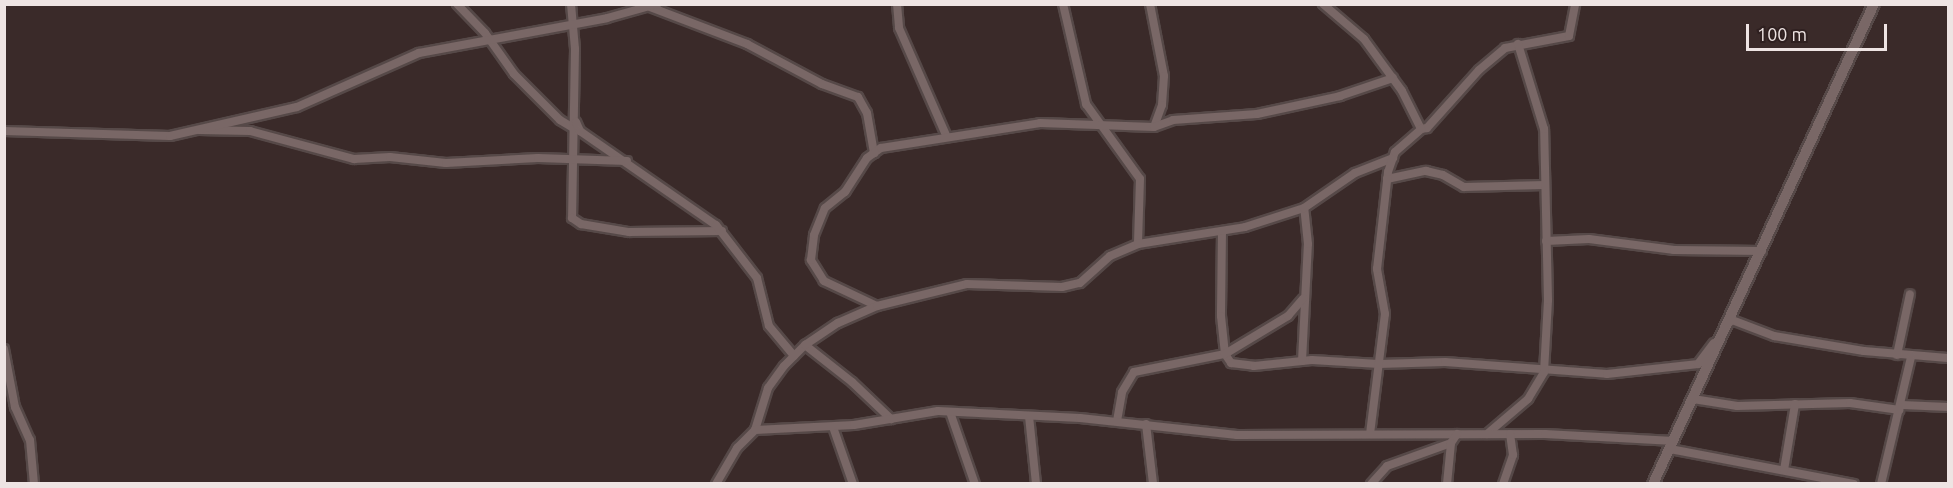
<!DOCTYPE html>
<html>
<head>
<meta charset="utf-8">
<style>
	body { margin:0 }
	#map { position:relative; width:1953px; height:488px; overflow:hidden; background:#3a2a29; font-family:Ubuntu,sans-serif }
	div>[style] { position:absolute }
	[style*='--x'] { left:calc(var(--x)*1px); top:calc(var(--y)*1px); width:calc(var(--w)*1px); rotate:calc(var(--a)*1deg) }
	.roads { filter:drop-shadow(2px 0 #564948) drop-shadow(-2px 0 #564948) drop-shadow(0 2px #564948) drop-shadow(0 -2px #564948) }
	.street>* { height:8px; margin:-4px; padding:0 4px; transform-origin:4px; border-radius:4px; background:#796766 }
	.secondary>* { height:10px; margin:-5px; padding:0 5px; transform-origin:5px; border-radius:5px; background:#796766 }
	span { translate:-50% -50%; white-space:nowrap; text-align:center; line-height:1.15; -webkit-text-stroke:5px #2f2020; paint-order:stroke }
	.frame { position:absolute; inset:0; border:6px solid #eee4e3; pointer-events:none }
	.scale { position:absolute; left:1746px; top:24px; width:141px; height:27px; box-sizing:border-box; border:3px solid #eee4e3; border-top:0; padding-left:8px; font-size:18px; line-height:21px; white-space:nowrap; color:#eee4e3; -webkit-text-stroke:4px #2f2020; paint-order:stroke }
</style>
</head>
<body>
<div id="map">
	<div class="roads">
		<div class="street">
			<div style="--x:457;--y:4;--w:40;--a:46"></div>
			<div style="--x:485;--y:33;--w:50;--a:54.7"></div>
			<div style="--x:514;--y:74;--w:65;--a:45"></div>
			<div style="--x:560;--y:120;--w:17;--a:31"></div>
			<div style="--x:571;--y:4;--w:45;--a:84.9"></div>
			<div style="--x:575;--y:49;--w:169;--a:91"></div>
			<div style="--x:572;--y:218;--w:11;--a:34"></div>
			<div style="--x:581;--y:224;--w:49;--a:9.5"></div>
			<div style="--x:629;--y:232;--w:93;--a:-0.6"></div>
			<div style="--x:897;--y:4;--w:24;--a:85"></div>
			<div style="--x:899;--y:28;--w:117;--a:66.3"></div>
			<div style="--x:1063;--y:4;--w:103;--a:77"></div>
			<div style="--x:1086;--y:104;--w:92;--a:54.2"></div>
			<div style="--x:1140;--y:179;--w:65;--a:91.8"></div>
			<div style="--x:1150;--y:4;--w:73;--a:79"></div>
			<div style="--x:1164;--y:76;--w:29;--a:94"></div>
			<div style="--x:1162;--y:105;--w:23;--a:110"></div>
			<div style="--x:1323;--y:4;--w:54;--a:40.5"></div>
			<div style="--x:1364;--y:39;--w:64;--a:53.8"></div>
			<div style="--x:1402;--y:91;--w:42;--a:63.4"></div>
			<div style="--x:1421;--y:129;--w:6;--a:-9"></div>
			<div style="--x:1427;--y:128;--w:78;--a:-48.1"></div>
			<div style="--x:1479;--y:70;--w:34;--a:-40"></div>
			<div style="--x:1505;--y:48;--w:65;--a:-10.6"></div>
			<div style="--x:1569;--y:36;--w:33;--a:-79"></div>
			<div style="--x:650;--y:7;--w:104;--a:20.9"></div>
			<div style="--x:747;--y:44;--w:85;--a:28.1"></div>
			<div style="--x:822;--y:84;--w:38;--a:20"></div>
			<div style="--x:858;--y:97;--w:18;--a:61"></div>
			<div style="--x:867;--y:113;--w:41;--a:80.1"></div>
			<div style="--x:576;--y:122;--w:10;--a:66"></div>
			<div style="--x:580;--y:131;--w:165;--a:34.7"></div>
			<div style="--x:716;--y:225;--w:67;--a:52.3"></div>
			<div style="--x:757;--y:278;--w:49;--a:76"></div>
			<div style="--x:769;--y:326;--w:39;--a:50"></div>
			<div style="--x:199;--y:130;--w:51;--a:1.1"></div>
			<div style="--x:250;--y:131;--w:108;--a:15.1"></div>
			<div style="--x:354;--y:159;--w:36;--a:-3"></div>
			<div style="--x:390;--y:157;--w:56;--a:6.1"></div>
			<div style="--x:446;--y:163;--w:92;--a:-3.1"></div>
			<div style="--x:538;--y:158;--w:89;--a:1.9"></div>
			<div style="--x:4;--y:131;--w:166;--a:1.7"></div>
			<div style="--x:170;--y:136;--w:130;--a:-12.9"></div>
			<div style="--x:297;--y:107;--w:133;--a:-23.9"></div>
			<div style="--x:419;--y:53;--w:191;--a:-10.5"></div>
			<div style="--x:607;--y:18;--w:52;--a:-15.6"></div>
			<div style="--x:1387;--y:179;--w:40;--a:-12"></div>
			<div style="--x:1426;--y:171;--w:17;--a:13"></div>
			<div style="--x:1443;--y:175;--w:24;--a:30"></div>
			<div style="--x:1464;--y:187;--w:81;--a:-1.4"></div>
			<div style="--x:1222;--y:231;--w:85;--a:90.7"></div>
			<div style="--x:1221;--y:316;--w:38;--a:84"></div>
			<div style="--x:1225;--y:354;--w:11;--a:56"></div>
			<div style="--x:1231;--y:363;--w:23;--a:7"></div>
			<div style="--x:1254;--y:366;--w:58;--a:-5.9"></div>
			<div style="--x:1312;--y:360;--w:67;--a:3.4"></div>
			<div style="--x:1379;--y:364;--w:66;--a:-1.7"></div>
			<div style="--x:1445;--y:362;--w:162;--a:4.2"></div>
			<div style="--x:1607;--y:374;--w:92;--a:-6.3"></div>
			<div style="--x:1698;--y:364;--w:26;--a:-53"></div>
			<div style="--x:1546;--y:241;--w:43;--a:-2.7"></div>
			<div style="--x:1589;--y:239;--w:86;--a:7.4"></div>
			<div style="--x:1674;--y:250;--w:88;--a:0.7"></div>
			<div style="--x:877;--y:306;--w:59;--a:-154.7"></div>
			<div style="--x:824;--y:281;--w:25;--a:-122"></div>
			<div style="--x:811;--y:260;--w:25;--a:-83"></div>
			<div style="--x:814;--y:235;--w:29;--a:-68"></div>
			<div style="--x:825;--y:208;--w:26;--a:-39"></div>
			<div style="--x:845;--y:192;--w:40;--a:-57.1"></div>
			<div style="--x:867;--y:158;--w:17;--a:-36"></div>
			<div style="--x:881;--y:148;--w:161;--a:-8.9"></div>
			<div style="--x:1040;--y:123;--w:114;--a:2"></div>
			<div style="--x:1154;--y:127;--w:20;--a:-20"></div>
			<div style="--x:1173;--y:120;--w:84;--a:-4.1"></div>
			<div style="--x:1257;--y:114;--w:85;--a:-12.2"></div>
			<div style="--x:1340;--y:96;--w:56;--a:-18.8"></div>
			<div style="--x:1728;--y:324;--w:6;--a:-45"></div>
			<div style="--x:1732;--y:320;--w:45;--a:20.9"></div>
			<div style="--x:1774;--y:336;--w:91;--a:9.5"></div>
			<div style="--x:1864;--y:351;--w:84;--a:4.8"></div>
			<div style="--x:805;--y:345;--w:60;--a:38.2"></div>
			<div style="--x:852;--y:382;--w:54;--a:43.5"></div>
			<div style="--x:4;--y:349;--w:59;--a:79.3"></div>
			<div style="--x:15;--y:407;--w:36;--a:66"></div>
			<div style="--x:30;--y:440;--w:44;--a:84.8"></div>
			<div style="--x:1897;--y:355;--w:62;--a:-78"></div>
			<div style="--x:1302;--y:361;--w:117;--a:-87.1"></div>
			<div style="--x:1308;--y:244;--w:36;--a:-96"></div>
			<div style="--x:1693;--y:399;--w:45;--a:9"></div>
			<div style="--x:1737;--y:406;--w:113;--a:-1.5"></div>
			<div style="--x:1850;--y:403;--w:50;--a:8"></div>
			<div style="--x:1902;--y:405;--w:46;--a:2.5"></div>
			<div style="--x:950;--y:412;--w:76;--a:70.9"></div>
			<div style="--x:1029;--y:416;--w:68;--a:84.1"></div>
			<div style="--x:1117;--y:421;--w:29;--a:-80"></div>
			<div style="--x:1122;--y:392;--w:23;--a:-59"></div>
			<div style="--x:1134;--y:372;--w:93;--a:-11.2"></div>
			<div style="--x:1225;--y:354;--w:74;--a:-31.1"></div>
			<div style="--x:1288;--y:316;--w:23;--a:-49"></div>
			<div style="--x:1146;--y:424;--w:60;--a:83.3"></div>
			<div style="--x:833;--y:427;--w:60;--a:70.7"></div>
			<div style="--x:755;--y:430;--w:44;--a:-72.8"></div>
			<div style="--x:768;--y:388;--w:27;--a:-54"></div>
			<div style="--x:784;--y:366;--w:30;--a:-45"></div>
			<div style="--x:805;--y:345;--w:40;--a:-34"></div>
			<div style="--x:838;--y:323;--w:43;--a:-23.6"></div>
			<div style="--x:877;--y:306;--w:93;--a:-13.7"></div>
			<div style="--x:967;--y:284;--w:95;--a:1.8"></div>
			<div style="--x:1062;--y:287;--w:18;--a:-13"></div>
			<div style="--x:1080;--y:283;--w:40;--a:-42"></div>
			<div style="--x:1110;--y:256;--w:30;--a:-23"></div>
			<div style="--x:1138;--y:244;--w:108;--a:-9"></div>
			<div style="--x:1245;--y:227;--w:62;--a:-17.9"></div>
			<div style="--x:1304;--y:208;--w:62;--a:-34.5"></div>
			<div style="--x:1355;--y:173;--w:41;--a:-21.5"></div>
			<div style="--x:1370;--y:434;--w:121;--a:-82.9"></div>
			<div style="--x:1385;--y:314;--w:46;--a:-100.1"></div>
			<div style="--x:1377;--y:269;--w:98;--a:-83.5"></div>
			<div style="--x:1388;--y:172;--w:21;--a:-71"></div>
			<div style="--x:1395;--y:152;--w:35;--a:-41"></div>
			<div style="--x:1487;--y:434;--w:54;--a:-40.5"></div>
			<div style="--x:1528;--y:399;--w:31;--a:-59"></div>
			<div style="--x:1544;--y:372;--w:72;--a:-86.8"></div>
			<div style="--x:1548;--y:300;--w:171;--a:-91.3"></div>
			<div style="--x:1544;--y:129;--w:89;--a:-107"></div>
			<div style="--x:1670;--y:449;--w:187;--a:10.8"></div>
			<div style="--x:1784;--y:470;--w:67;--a:-80.5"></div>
			<div style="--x:716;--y:484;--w:42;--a:-59.7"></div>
			<div style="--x:737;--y:448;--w:25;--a:-45"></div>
			<div style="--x:755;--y:430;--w:99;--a:-2.9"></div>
			<div style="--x:854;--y:425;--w:85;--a:-9.5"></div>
			<div style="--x:938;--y:411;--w:142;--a:2.8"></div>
			<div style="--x:1080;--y:418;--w:158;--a:6.2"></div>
			<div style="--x:1237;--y:435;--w:308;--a:-0.2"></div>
			<div style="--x:1545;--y:434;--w:129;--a:3.1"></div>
			<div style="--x:1371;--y:484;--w:24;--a:-48"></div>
			<div style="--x:1387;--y:466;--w:68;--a:-19.8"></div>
			<div style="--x:1451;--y:443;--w:11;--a:-56"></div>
			<div style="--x:1447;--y:484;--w:41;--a:-84.4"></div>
			<div style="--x:1503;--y:484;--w:31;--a:-71"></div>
			<div style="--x:1513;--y:455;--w:21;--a:-98"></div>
			<div style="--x:1881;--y:484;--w:130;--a:-76.7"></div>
		</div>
		<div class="secondary">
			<div style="--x:1653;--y:484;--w:528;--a:-65.28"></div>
		</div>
	</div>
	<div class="frame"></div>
	<div class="scale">100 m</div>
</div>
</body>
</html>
